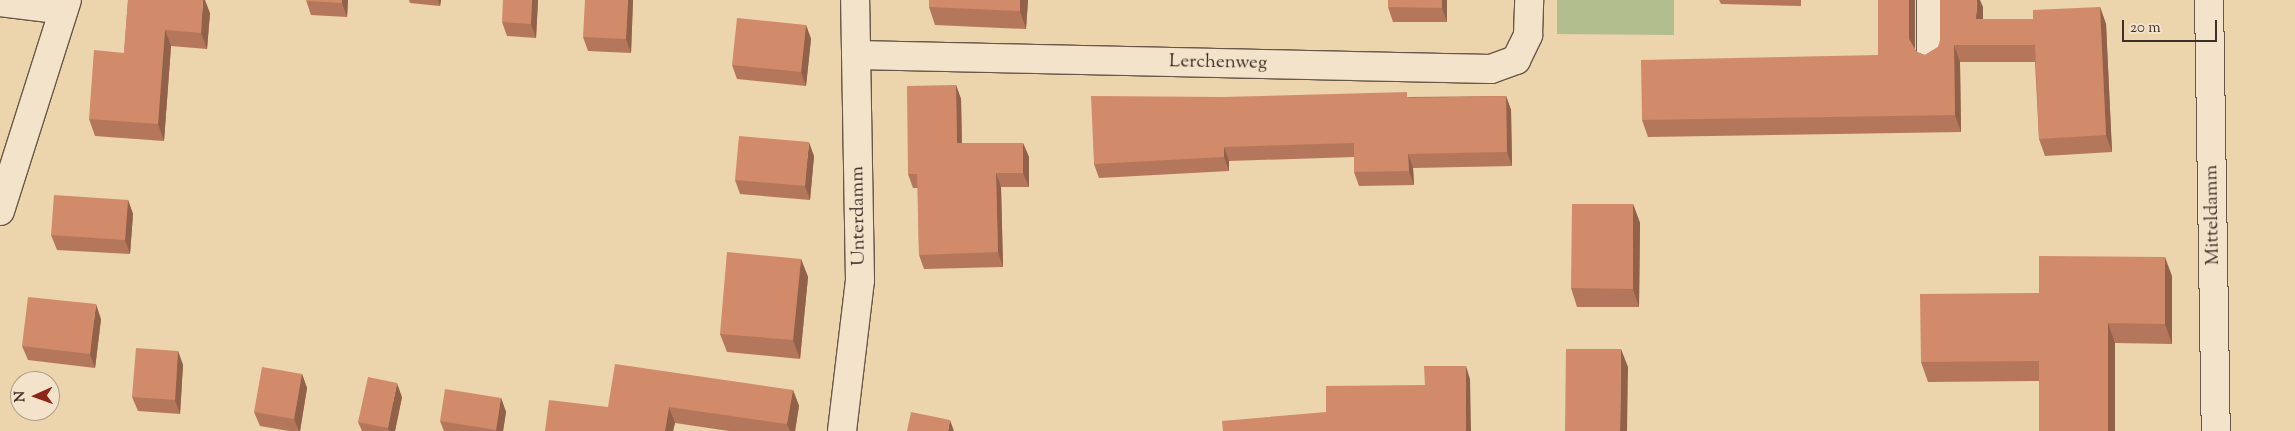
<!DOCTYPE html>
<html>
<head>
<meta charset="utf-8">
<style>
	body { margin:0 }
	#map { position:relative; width:2295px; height:431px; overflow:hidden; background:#ecd4ad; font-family:"Sorts Mill Goudy",serif }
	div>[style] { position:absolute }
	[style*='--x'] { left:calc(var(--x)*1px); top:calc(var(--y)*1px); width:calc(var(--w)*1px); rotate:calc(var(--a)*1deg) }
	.green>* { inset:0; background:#b2be8e }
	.roads { filter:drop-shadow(1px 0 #685848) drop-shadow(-1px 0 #685848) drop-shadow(0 1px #685848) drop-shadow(0 -1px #685848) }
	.minor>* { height:28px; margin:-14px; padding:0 14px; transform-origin:14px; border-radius:14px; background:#f3e3ca }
	.wall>* { inset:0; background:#b4775b }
	.shaded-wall>* { inset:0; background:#92614a }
	.building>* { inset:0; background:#d18a6a }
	span { translate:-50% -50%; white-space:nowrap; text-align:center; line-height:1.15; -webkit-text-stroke:4px #f3e3ca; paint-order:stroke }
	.street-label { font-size:19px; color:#3c2f27 }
	.north { position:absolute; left:10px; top:371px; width:50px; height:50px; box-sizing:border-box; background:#f3e3ca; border:1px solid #aa9b89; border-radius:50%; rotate:268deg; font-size:14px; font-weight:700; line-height:20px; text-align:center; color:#3c2f27 }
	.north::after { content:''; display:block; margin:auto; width:18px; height:22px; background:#8f2418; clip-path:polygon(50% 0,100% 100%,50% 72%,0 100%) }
	.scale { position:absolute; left:2122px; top:20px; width:95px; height:22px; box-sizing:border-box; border:2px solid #3c2f27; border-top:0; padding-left:6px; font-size:15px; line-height:18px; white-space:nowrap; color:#3c2f27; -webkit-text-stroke:4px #f3e3ca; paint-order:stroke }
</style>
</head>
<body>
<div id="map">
	<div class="green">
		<div style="clip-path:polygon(1557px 0,1674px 0,1674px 35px,1557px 34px)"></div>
	</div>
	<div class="roads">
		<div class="minor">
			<div style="--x:2209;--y:0;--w:431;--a:89.1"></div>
			<div style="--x:0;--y:2;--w:64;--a:7.1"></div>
			<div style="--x:856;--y:55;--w:635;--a:1.26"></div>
			<div style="--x:1491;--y:69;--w:27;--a:-20"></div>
			<div style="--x:1516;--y:60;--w:28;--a:-64"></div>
			<div style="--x:1528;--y:35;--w:35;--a:-88"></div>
			<div style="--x:1931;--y:56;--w:56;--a:-90"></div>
			<div style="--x:0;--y:211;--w:221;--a:-72.4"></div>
			<div style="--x:842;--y:431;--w:152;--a:-83.2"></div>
			<div style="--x:860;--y:280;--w:280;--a:-91"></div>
		</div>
	</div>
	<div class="wall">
		<div style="clip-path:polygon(128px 0,210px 13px,207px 49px,171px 46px,164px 141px,95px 136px,89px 119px,124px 53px)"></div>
		<div style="clip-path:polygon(306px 0,348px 0,347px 17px,311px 15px)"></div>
		<div style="clip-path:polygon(409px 0,441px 0,440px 6px,410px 3px)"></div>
		<div style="clip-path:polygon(538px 0,536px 38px,507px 36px,502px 22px)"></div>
		<div style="clip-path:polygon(633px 0,631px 53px,588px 51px,583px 37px)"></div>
		<div style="clip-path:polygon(1028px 0,1026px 29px,935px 25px,929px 7px)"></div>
		<div style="clip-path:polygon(1447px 0,1447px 22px,1393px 22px,1388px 7px)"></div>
		<div style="clip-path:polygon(1719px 0,1801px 0,1801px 6px,1721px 4px)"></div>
		<div style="clip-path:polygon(1915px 0,1915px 50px,1917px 52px,1925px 55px,1938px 47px,1983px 7px,1983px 19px,2033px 19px,2100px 7px,2106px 24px,2112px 152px,2045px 156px,2039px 139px,2035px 62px,1960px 62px,1961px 132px,1648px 137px,1642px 120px,1878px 55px)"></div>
		<div style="clip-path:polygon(806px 25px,811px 39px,806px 86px,737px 79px,732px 65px)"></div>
		<div style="clip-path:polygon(956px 85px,961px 99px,962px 143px,1023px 143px,1029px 157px,1029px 187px,1001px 187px,1003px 267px,924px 269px,919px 255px,918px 188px,913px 188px,908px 174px)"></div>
		<div style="clip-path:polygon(1506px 96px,1511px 110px,1512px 166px,1413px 168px,1414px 185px,1359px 186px,1354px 172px,1354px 157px,1229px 161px,1229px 171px,1099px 178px,1094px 164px,1409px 97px)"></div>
		<div style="clip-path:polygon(814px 156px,810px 200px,740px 194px,735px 180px)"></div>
		<div style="clip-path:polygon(128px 200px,133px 214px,130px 254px,57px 250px,51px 235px)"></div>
		<div style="clip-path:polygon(1633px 204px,1640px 223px,1639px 307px,1577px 307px,1571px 288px)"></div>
		<div style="clip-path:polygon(801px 259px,808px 277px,800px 359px,727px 352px,720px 334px)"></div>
		<div style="clip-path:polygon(2172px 276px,2172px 344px,2115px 343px,2039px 381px,1928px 382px,1921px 362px,2039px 293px)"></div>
		<div style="clip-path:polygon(101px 319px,95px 368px,28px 360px,22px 346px)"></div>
		<div style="clip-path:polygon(178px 351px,183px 365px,180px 414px,138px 411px,132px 397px)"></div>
		<div style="clip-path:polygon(302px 374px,307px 388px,300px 431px,289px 431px,260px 426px,254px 412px)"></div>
		<div style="clip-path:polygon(793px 390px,799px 406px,795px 431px,729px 431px,675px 423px,673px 431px,545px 431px,608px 407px)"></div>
		<div style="clip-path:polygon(402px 397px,395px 431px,362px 431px,358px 422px)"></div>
		<div style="clip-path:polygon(501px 398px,506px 412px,503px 431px,444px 431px,440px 421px)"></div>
	</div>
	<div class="shaded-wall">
		<div style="clip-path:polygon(203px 0,205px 0,210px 13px,207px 49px,201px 33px)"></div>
		<div style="clip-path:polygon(342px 0,348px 0,347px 17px,342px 3px)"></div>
		<div style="clip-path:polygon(438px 0,441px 0,440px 6px)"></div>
		<div style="clip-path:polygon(532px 0,538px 0,536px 38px,531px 24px)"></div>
		<div style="clip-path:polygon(628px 0,633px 0,631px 53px,626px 39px)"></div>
		<div style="clip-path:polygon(1020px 0,1028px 0,1026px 29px,1020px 11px)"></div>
		<div style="clip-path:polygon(1442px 0,1447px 0,1447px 22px,1442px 8px)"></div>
		<div style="clip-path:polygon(1909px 0,1915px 0,1915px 56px,1909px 39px)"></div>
		<div style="clip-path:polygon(1977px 0,1980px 0,1983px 7px,1983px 36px,1976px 19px)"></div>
		<div style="clip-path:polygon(2100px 7px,2106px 24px,2112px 152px,2106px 135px)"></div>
		<div style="clip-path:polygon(806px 25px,811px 39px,806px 86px,801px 72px)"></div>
		<div style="clip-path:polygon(165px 30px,171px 46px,164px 141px,158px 124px)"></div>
		<div style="clip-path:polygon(1954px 45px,1960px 62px,1961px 132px,1955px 115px)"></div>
		<div style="clip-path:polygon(956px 85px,961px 99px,962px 157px,957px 143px)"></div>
		<div style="clip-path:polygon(1506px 96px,1511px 110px,1512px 166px,1507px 152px)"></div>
		<div style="clip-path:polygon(809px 142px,814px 156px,810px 200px,805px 186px)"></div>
		<div style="clip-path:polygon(1023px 143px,1029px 157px,1029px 187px,1023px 173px)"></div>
		<div style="clip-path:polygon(1224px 147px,1229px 161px,1229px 171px,1224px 157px)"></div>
		<div style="clip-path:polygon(1408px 154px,1413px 168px,1414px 185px,1409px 171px)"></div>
		<div style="clip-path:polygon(996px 173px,1001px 187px,1003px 267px,998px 252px)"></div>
		<div style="clip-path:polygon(128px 200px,133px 214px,130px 254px,125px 240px)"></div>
		<div style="clip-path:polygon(1633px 204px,1640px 223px,1639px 307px,1633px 289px)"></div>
		<div style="clip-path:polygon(2165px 257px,2172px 276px,2172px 344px,2165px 324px)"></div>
		<div style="clip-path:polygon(801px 259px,808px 277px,800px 359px,793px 340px)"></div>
		<div style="clip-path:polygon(96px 304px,101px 319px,95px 368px,90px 354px)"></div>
		<div style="clip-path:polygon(2108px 323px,2115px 343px,2115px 431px,2108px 431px)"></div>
		<div style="clip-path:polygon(1621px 349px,1628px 367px,1627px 431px,1620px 431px)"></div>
		<div style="clip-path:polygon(178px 351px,183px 365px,180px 414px,175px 400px)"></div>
		<div style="clip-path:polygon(1466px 366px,1470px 379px,1471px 431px,1466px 431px)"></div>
		<div style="clip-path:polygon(302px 374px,307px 388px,300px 431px,299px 431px,294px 419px)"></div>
		<div style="clip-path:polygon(397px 383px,402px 397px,395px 431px,389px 431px,388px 428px)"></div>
		<div style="clip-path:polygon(793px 390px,799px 406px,795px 431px,790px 431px,787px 424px)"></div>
		<div style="clip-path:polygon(501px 398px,506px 412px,503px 431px,496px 431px)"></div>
		<div style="clip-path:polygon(669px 407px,675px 423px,673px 431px,665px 431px)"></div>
		<div style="clip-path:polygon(950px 420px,954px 431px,948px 431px)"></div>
	</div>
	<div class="building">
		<div style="clip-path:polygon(128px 0,203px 0,201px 33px,165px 30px,158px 124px,89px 119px,94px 50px,124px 53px)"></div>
		<div style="clip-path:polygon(306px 0,342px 0,342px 3px,306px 1px)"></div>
		<div style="clip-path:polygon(503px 0,532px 0,531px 24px,502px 22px)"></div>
		<div style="clip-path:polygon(585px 0,628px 0,626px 39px,583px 37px)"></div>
		<div style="clip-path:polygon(929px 0,1020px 0,1020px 11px,929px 7px)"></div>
		<div style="clip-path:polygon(1388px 0,1442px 0,1442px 8px,1388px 7px)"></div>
		<div style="clip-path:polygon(1878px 0,1909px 0,1909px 39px,1917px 52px,1925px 55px,1938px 47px,1940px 40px,1940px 0,1977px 0,1976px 19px,2033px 19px,2033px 10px,2100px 7px,2106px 135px,2039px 139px,2035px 45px,1954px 45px,1955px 115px,1642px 120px,1641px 60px,1878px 55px)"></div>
		<div style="clip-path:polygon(737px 18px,806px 25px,801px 72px,732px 65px)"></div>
		<div style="clip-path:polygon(956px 85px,957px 143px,1023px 143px,1023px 173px,996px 173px,998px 252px,919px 255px,917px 174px,908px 174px,907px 86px)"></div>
		<div style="clip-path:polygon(1407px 92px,1407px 98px,1506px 96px,1507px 152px,1408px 154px,1409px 171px,1354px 172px,1354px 143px,1224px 147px,1224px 157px,1094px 164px,1091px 96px,1222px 97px)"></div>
		<div style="clip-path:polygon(739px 136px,809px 142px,805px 186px,735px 180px)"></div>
		<div style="clip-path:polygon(54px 195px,128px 200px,125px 240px,51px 235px)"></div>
		<div style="clip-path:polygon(1572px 204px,1633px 204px,1633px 289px,1571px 288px)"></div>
		<div style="clip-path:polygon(727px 252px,801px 259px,793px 340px,720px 334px)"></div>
		<div style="clip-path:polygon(2039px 256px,2165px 257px,2165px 324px,2108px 323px,2108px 431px,2039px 431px,2039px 361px,1921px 362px,1920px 294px,2039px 293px)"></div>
		<div style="clip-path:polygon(28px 297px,96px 304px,90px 354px,22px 346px)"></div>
		<div style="clip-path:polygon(136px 348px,178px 351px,175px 400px,132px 397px)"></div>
		<div style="clip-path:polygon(1566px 349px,1621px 349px,1620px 431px,1565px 431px)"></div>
		<div style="clip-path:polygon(615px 364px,793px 390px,787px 424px,669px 407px,665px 431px,545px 431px,549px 400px,608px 407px)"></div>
		<div style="clip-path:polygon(1424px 366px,1466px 366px,1466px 431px,1223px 431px,1222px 421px,1326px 412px,1326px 386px,1425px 385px)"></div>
		<div style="clip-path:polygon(262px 367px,302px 374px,294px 419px,254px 412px)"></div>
		<div style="clip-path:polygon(368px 377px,397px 383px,388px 428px,358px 422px)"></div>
		<div style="clip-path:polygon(445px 389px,501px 398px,496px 430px,440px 421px)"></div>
		<div style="clip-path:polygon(911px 412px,950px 420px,948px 431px,907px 431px)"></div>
	</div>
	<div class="street-label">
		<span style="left:1218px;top:63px;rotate:1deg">Lerchenweg</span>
		<span style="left:2213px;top:215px;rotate:-91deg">Mitteldamm</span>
		<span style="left:859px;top:216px;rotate:-91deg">Unterdamm</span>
	</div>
	<div class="north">N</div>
	<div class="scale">20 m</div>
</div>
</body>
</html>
